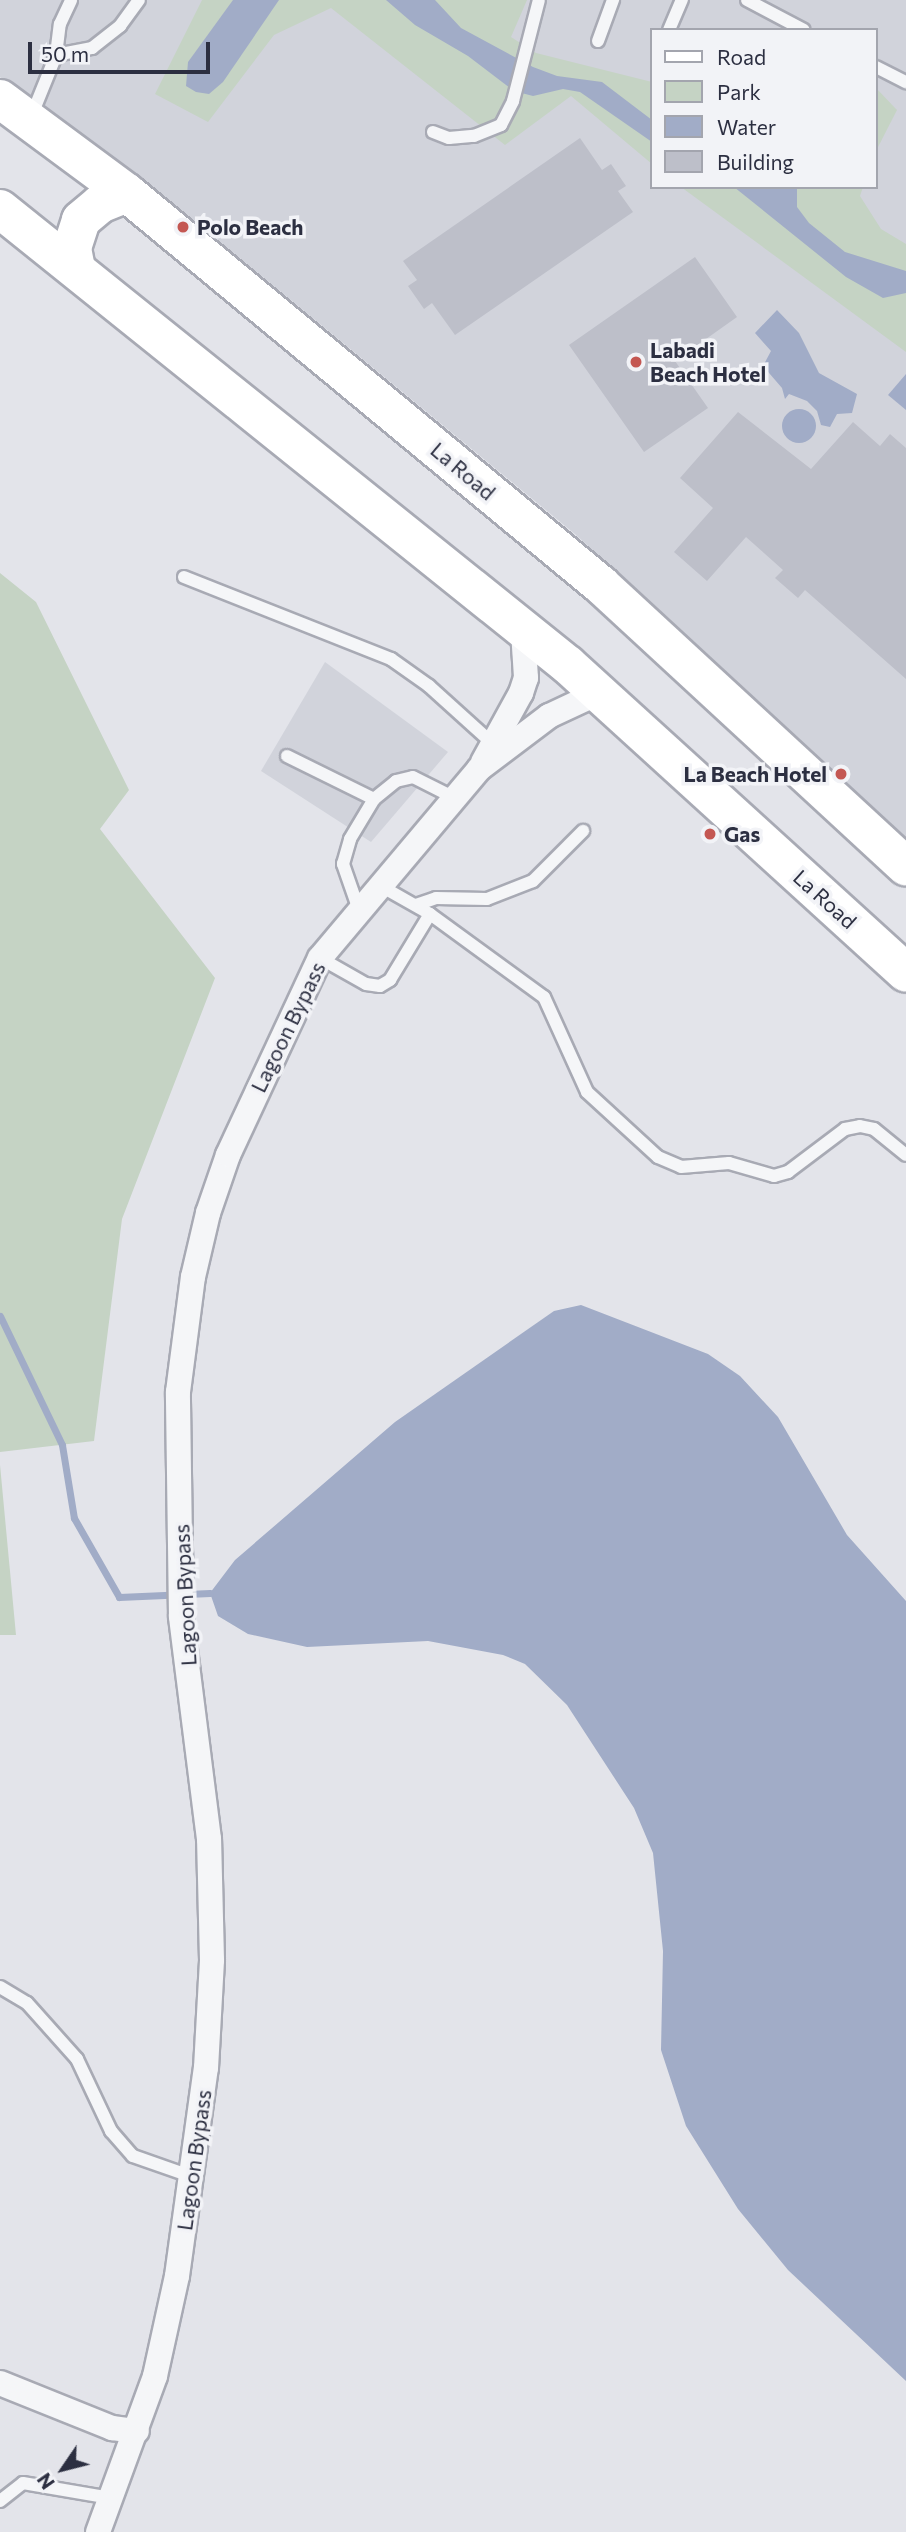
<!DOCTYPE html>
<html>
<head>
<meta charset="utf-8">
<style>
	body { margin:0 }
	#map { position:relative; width:906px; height:2532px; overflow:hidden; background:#e3e4ea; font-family:Commissioner,sans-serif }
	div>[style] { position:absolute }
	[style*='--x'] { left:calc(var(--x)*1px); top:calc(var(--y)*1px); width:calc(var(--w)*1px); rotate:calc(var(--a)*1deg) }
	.built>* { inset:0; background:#d1d3db }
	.green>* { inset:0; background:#c5d3c4 }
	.water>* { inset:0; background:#a1acc7 }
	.round { border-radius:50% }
	.stream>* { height:7px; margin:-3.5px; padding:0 3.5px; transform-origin:3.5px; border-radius:3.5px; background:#a1acc7 }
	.building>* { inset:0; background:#bdbfc9 }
	.roads { filter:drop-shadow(2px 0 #a8aab4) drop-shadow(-2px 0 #a8aab4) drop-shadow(0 2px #a8aab4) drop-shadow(0 -2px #a8aab4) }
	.lane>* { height:12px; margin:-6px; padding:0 6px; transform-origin:6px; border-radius:6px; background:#f5f6f8 }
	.street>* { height:24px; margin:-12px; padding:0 12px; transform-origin:12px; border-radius:12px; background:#f5f6f8 }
	.primary>* { height:38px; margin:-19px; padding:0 19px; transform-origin:19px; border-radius:19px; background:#fff }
	.dots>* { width:19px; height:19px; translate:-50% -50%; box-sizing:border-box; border:4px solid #f2f3f7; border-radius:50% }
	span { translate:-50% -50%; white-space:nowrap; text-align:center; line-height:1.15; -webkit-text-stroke:7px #f2f3f7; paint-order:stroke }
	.poi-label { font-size:21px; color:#2c2f41; font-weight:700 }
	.left { translate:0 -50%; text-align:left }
	.right { translate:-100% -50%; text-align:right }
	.street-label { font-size:21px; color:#2c2f41 }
	.legend { position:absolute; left:650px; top:28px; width:228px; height:161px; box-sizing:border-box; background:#f2f3f7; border:2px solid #a3a5ae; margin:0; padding:9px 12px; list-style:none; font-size:21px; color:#2c2f41 }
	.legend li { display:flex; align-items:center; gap:14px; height:35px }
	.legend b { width:35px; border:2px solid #a3a5ae }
	.north { position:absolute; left:28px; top:2434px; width:70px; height:70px; -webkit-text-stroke:5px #f2f3f7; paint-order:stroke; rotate:235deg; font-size:19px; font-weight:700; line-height:28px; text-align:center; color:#2c2f41 }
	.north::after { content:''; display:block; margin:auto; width:24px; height:32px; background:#2c2f41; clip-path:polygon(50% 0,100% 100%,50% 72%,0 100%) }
	.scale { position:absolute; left:28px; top:42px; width:182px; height:32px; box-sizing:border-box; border:4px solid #2c2f41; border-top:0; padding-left:9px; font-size:21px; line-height:24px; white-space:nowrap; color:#2c2f41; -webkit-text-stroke:5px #f2f3f7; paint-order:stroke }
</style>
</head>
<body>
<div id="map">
	<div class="built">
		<div style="clip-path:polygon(evenodd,0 0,906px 0,906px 838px,575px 534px,157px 190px,0 77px,0 0,652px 30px,876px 30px,876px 187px,652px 187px,652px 30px)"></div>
		<div style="clip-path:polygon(325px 662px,448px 752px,371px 842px,261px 771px)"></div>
	</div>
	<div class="green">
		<div style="clip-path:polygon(202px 0,527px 0,511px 37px,536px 53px,652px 82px,652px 164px,571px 96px,505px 145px,331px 8px,274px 35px,208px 122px,155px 94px)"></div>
		<div style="clip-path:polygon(876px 88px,897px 110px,876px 151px)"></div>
		<div style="clip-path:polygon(681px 187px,863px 187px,860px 196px,881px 229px,906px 244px,906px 352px)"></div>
		<div style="clip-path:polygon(0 573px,36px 602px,129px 790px,100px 829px,215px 978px,122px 1219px,94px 1441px,0 1452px)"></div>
		<div style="clip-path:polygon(0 1465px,16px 1635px,0 1635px)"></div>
	</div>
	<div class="water">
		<div style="clip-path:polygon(233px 0,279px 0,223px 82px,209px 94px,196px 92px,186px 86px,188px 62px)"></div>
		<div style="clip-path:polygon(386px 0,435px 0,461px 28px,533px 67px,557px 76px,602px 82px,652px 120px,652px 142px,580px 92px,563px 89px,533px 96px,514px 91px,468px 56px,415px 25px)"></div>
		<div style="clip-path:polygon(734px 187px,797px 187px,797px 207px,809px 223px,845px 252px,906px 271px,906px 293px,883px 298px,846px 277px)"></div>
		<div style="clip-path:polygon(777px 310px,799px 333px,819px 373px,857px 394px,852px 413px,837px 414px,830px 427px,821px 425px,817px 411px,807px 401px,789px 394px,785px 399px,782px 388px,763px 366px,771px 351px,755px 333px)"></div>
		<div style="clip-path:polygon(906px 374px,906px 410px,888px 395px)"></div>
		<div class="round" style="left:782px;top:409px;width:34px;height:34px"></div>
		<div style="clip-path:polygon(581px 1305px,708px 1354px,740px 1376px,778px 1417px,847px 1535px,906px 1601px,906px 2381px,788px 2270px,738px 2209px,686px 2126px,661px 2050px,663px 1951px,653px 1853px,634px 1808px,567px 1705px,525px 1664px,503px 1655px,428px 1641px,307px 1647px,248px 1634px,218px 1616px,210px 1593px,235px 1560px,395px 1422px,554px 1311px)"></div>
	</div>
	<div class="stream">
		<div style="--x:0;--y:1316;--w:143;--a:64.3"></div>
		<div style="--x:62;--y:1445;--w:74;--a:80.7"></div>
		<div style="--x:74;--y:1518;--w:91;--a:60.3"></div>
		<div style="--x:119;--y:1597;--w:91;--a:-2.5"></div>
	</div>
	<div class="building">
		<div style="clip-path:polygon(580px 138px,602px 170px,611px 164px,626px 186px,618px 191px,633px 212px,455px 335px,432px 303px,424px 309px,408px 286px,417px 280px,403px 261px)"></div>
		<div style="clip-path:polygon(695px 257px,737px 317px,675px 361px,708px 408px,644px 452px,569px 345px)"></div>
		<div style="clip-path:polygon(738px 412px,811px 469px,853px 422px,880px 446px,890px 434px,906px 448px,906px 679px,805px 590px,798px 598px,775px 578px,783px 570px,746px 537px,707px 581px,674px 552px,713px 508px,680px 478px)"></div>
	</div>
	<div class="roads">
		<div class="lane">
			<div style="--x:747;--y:0;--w:64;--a:27.8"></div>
			<div style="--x:669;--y:30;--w:33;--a:-67"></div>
			<div style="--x:598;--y:41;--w:44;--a:-69.9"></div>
			<div style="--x:56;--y:55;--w:37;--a:-11"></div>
			<div style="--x:92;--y:48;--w:36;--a:-38"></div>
			<div style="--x:120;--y:26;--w:32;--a:-54"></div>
			<div style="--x:876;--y:67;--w:34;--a:27"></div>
			<div style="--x:31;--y:117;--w:67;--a:-68"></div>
			<div style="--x:56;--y:55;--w:31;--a:-83"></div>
			<div style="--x:60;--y:24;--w:26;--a:-65"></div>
			<div style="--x:433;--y:132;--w:17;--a:21"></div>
			<div style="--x:449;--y:138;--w:25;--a:-5"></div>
			<div style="--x:474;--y:136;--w:29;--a:-22"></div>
			<div style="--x:501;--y:125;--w:27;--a:-63"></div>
			<div style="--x:513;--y:101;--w:104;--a:-75.6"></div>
			<div style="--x:184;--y:577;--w:223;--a:21.6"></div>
			<div style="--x:391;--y:659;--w:47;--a:35.4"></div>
			<div style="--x:429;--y:686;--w:85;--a:42.1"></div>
			<div style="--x:287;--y:756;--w:97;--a:26.3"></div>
			<div style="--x:379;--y:885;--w:59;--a:29.6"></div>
			<div style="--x:430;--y:914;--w:141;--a:36.1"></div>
			<div style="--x:544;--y:997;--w:104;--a:65.6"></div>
			<div style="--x:587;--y:1092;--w:96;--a:42.5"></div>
			<div style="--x:658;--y:1157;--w:25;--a:23"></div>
			<div style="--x:681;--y:1167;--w:48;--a:-4.8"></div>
			<div style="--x:729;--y:1163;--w:47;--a:16.1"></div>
			<div style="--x:774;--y:1176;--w:15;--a:-16"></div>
			<div style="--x:788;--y:1172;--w:71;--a:-37"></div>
			<div style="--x:845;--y:1129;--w:15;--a:-11"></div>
			<div style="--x:860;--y:1126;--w:14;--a:12"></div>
			<div style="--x:874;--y:1129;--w:41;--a:39.1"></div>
			<div style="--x:416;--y:905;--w:21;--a:-19"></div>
			<div style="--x:436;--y:898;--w:51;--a:1.1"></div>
			<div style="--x:487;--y:899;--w:49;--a:-21.4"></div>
			<div style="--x:533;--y:881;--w:71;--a:-45"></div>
			<div style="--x:359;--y:910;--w:49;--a:-109.2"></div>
			<div style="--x:343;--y:864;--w:26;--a:-74"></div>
			<div style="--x:350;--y:839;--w:47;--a:-59"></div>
			<div style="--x:374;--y:799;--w:28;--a:-39"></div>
			<div style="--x:396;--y:781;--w:17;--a:-13"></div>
			<div style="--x:413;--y:777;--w:47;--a:26.6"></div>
			<div style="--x:320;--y:958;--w:53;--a:29.5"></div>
			<div style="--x:366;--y:984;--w:14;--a:8"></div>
			<div style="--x:380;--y:986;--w:12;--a:-31"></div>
			<div style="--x:390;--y:980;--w:77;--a:-58.8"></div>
			<div style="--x:0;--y:1987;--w:31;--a:31"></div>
			<div style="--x:27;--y:2003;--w:75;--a:48.2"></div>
			<div style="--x:77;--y:2059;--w:80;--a:64.7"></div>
			<div style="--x:111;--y:2131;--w:33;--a:49"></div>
			<div style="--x:133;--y:2156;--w:64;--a:19.3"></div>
			<div style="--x:0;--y:2501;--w:29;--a:-38"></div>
			<div style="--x:23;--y:2483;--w:89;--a:9.7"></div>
		</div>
		<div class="street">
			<div style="--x:483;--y:762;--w:79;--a:-61.2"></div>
			<div style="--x:521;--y:693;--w:16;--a:-72"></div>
			<div style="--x:526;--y:678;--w:48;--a:-93.6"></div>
			<div style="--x:0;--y:2383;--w:121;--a:21.9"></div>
			<div style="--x:112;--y:2428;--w:25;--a:7"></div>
			<div style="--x:98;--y:2532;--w:166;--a:-69.9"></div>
			<div style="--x:155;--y:2376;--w:102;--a:-77.6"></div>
			<div style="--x:177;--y:2276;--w:210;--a:-82.1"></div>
			<div style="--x:206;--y:2068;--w:108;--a:-86.8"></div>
			<div style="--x:212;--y:1960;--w:121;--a:-91.4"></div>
			<div style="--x:209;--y:1839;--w:225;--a:-97.2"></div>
			<div style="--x:181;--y:1616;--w:224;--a:-90.8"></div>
			<div style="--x:178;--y:1392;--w:116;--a:-82.6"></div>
			<div style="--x:193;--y:1277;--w:66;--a:-76.8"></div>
			<div style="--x:208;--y:1213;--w:61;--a:-71"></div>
			<div style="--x:228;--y:1155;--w:217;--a:-65"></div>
			<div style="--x:320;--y:958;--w:247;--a:-49.9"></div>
			<div style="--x:479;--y:769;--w:88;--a:-37.1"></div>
			<div style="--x:549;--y:716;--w:54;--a:-25.1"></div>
		</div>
		<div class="primary">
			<div style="--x:0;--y:99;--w:158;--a:36.5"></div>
			<div style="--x:127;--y:193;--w:615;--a:39.59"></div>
			<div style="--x:601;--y:585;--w:415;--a:42.7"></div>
			<div style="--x:0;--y:209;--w:728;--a:38.76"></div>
			<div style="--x:568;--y:665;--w:457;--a:42.3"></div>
			<div style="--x:76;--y:269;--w:21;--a:-101"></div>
			<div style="--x:72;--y:248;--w:29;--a:-72"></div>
			<div style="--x:81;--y:220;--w:25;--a:-40"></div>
			<div style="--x:100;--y:204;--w:29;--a:-22"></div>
		</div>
	</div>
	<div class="dots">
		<div style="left:183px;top:227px;background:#c45752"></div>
		<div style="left:636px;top:362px;background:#c45752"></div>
		<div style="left:841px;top:774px;background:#c45752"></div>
		<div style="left:710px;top:834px;background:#c45752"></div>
	</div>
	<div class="poi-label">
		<span class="left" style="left:197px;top:227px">Polo Beach</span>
		<span class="left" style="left:650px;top:362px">Labadi<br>Beach Hotel</span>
		<span class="right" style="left:827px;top:774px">La Beach Hotel</span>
		<span class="left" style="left:724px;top:834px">Gas</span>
	</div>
	<div class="street-label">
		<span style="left:463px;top:471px;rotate:40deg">La Road</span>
		<span style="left:825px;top:899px;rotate:42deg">La Road</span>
		<span style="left:288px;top:1027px;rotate:-64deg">Lagoon Bypass</span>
		<span style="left:185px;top:1595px;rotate:-93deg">Lagoon Bypass</span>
		<span style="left:194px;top:2160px;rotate:-82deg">Lagoon Bypass</span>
	</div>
	<ul class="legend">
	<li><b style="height:9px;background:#fff"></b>Road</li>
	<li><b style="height:19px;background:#c5d3c4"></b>Park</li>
	<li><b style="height:19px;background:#a1acc7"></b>Water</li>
	<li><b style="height:19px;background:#bdbfc9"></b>Building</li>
	</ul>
	<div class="north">N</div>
	<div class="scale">50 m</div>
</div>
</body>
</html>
